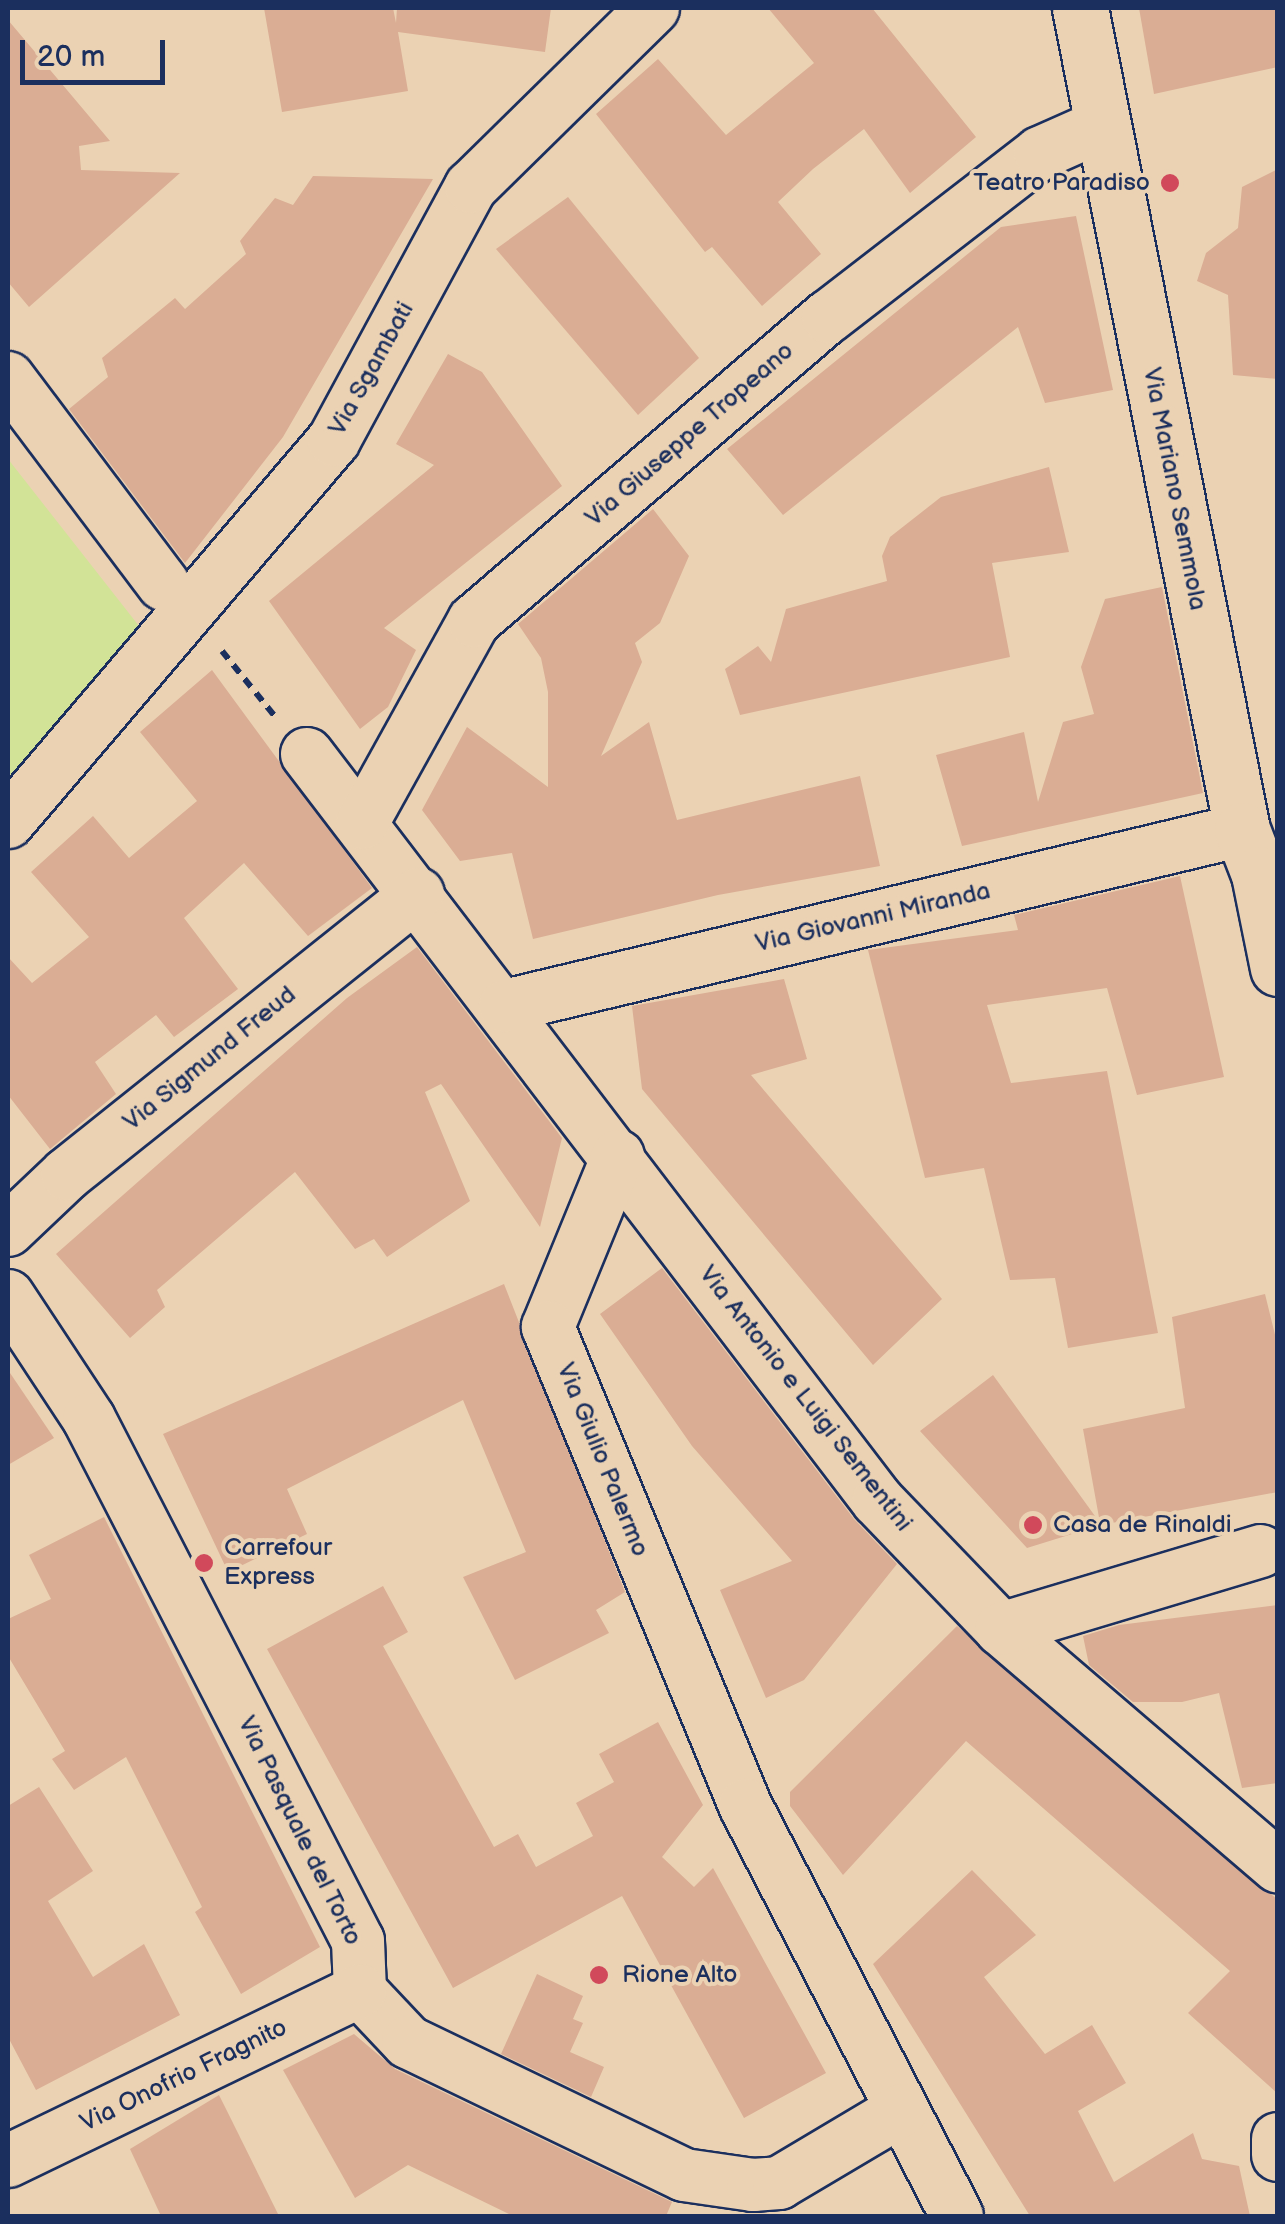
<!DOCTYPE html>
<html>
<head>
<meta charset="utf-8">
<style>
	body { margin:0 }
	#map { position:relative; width:1285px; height:2224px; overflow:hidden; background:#ebd2b3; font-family:"Balsamiq Sans",sans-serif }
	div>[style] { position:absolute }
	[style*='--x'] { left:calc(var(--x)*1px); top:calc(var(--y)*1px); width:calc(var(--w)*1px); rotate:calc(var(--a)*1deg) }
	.green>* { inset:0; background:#d2e397 }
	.building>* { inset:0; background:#daad94 }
	.path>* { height:6px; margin-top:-3px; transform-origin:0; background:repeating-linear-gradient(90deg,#1b2f5e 0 10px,transparent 0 18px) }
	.roads { filter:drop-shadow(2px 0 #1b2f5e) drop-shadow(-2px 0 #1b2f5e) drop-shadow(0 2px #1b2f5e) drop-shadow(0 -2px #1b2f5e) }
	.street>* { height:52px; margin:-26px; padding:0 26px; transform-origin:26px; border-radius:26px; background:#ebd2b3 }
	.secondary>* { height:55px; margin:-27.5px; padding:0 27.5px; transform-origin:27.5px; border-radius:27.5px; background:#ebd2b3 }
	.dots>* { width:28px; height:28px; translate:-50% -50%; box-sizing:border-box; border:5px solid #ebd2b3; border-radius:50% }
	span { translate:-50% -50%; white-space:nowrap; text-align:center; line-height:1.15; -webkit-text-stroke:8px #ebd2b3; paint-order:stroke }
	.poi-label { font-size:25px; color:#1b2f5e }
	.right { translate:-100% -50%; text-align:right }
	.left { translate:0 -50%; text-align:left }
	.street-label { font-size:25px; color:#1b2f5e }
	.frame { position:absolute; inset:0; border:10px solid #1b2f5e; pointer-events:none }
	.scale { position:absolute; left:20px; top:40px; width:145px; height:45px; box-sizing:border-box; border:5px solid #1b2f5e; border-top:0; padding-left:12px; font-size:30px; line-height:35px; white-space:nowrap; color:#1b2f5e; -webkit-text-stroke:8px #ebd2b3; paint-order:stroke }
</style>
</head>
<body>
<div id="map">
	<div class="green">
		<div style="clip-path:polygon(8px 459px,139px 626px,8px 778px)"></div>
	</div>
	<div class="building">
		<div style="clip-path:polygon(264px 8px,393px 8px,396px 23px,397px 8px,551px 8px,545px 52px,398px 32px,408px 91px,282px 112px)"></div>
		<div style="clip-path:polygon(768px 8px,872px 8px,976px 137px,910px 193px,864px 129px,813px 169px,778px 202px,821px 254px,762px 306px,712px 247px,705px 252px,596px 114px,658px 59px,726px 135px,814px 63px)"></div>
		<div style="clip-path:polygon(1139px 8px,1278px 8px,1278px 67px,1154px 94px)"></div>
		<div style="clip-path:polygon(8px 20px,110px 141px,79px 146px,81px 170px,180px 173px,29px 307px,8px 282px)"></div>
		<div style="clip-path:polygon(1278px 169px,1278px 379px,1233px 375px,1228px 295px,1197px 281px,1206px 253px,1238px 228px,1242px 187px)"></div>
		<div style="clip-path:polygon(313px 176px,433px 179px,283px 437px,185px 563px,69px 409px,108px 377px,102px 358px,175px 298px,185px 309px,246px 254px,240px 241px,275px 198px,293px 205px)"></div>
		<div style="clip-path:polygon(568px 197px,699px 358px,638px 415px,496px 249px)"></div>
		<div style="clip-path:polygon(1076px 216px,1113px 390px,1045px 403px,1018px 327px,783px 515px,727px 449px,1001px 227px)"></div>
		<div style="clip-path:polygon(448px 354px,482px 372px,562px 486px,384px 628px,416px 650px,388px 707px,360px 729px,269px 601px,434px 465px,396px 444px)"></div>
		<div style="clip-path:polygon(1049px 467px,1069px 552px,992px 563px,1010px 657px,740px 715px,725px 669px,758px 646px,771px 662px,786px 609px,887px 581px,882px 556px,890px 537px,941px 497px)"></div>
		<div style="clip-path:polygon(653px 509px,689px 556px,660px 623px,635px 643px,642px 662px,601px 756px,649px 722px,677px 820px,860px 776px,880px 866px,718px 895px,533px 939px,512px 853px,460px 861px,422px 810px,467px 727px,548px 787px,548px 692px,541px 658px,518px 624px)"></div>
		<div style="clip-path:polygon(1162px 587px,1203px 793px,962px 846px,936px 755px,1024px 732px,1038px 802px,1063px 722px,1094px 714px,1081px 667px,1105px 599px)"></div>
		<div style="clip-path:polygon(212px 670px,372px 888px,308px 936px,244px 863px,184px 918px,238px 989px,174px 1037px,156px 1015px,95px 1062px,116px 1094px,50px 1149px,8px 1095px,8px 957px,32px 983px,89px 937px,31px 872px,93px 816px,129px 858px,197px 801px,140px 732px)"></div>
		<div style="clip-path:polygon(1180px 876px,1224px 1077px,1137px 1095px,1107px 988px,987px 1005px,1011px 1083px,1107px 1071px,1158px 1333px,1068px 1348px,1055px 1278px,1010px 1280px,984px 1168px,925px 1178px,868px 950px,1018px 930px,1014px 915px)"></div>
		<div style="clip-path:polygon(417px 947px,562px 1138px,540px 1227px,441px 1084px,425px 1092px,470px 1201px,387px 1257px,374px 1239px,355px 1249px,295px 1172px,157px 1290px,165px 1307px,130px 1338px,56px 1254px,347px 998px)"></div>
		<div style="clip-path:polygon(784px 979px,807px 1059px,751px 1075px,942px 1299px,873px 1365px,642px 1089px,632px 1006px)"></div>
		<div style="clip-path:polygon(662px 1268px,854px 1519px,897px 1564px,804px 1680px,766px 1698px,720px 1590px,792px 1561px,692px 1446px,600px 1314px)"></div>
		<div style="clip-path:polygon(504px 1284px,625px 1592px,596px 1610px,609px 1633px,515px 1680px,463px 1577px,526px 1552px,463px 1400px,287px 1489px,307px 1534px,228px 1572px,163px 1434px)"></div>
		<div style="clip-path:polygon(1265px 1294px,1278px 1347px,1278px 1492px,1101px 1525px,1027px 1548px,920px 1431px,993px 1375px,1100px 1523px,1083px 1429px,1185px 1408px,1172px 1317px)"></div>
		<div style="clip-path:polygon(8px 1370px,54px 1438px,8px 1465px)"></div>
		<div style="clip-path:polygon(104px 1517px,320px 1947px,241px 1994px,195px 1912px,202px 1907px,126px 1757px,74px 1790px,52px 1759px,65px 1751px,8px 1656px,8px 1619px,51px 1599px,29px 1555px)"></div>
		<div style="clip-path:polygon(383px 1586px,408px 1632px,383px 1646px,494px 1847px,518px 1834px,536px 1867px,593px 1836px,576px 1803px,614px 1782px,599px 1754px,658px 1722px,703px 1805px,662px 1857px,694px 1887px,713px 1868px,826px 2073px,744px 2118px,622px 1896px,453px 1988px,267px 1649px)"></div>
		<div style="clip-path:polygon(1278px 1605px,1278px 1783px,1242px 1788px,1219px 1693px,1182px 1702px,1133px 1702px,1089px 1665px,1083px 1636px,1119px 1625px)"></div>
		<div style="clip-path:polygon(957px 1626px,1278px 1900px,1278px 2094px,1188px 2013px,1230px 1971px,966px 1741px,843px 1875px,790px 1806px,790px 1792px)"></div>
		<div style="clip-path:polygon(39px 1787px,93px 1871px,48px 1901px,93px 1977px,144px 1944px,180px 2015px,36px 2090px,8px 2037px,8px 1806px)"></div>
		<div style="clip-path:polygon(972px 1870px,1036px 1935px,984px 1977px,1045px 2054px,1092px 2025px,1126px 2083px,1078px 2111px,1114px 2182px,1193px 2133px,1202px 2159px,1239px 2166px,1250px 2216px,1030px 2216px,873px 1964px)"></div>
		<div style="clip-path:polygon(537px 1974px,583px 1996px,573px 2019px,583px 2023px,570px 2052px,604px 2067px,591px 2097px,501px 2054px)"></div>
		<div style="clip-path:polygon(354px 2034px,395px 2069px,672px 2202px,666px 2216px,513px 2216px,408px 2165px,355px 2198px,283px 2070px)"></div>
		<div style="clip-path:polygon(219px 2095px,230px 2117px,279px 2216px,161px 2216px,130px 2149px)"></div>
	</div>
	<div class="path">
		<div style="--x:222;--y:651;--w:87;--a:51"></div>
	</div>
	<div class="roads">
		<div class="street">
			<div style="--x:8;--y:378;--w:258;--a:53"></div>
			<div style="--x:307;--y:754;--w:940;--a:52.61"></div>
			<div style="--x:878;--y:1501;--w:178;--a:46.1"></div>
			<div style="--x:1001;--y:1629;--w:365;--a:40.6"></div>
			<div style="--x:8;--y:822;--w:502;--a:-49.52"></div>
			<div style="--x:334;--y:440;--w:288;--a:-61.6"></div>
			<div style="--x:471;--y:187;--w:255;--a:-44.5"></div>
			<div style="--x:362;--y:823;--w:231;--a:-61"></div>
			<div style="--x:474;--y:621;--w:467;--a:-40.7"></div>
			<div style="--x:828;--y:317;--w:268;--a:-37.7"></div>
			<div style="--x:1040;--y:153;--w:67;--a:-23.9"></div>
			<div style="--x:505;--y:1006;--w:758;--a:-13.43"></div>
			<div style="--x:618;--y:1156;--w:185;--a:112.3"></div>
			<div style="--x:548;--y:1327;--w:517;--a:67.6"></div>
			<div style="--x:745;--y:1805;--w:462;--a:62.7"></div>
			<div style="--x:8;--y:1230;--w:81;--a:-43.5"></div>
			<div style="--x:67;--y:1174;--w:449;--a:-38.6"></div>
			<div style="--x:8;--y:1296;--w:147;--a:56.6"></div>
			<div style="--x:89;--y:1419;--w:587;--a:62.74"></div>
			<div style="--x:358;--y:1941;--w:50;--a:87.7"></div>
			<div style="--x:360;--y:1991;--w:70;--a:46.7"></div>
			<div style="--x:408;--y:2042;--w:306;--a:25.7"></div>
			<div style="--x:684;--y:2175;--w:70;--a:8.2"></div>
			<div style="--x:753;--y:2185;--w:26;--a:-4"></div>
			<div style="--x:779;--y:2183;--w:143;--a:-30.7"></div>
			<div style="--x:1001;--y:1629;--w:271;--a:-16.7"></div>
			<div style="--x:1278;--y:2139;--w:16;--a:90"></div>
			<div style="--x:8;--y:2161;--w:391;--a:-25.8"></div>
		</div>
		<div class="secondary">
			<div style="--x:1080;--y:8;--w:838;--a:78.85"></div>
			<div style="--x:1242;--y:830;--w:47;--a:68.9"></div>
			<div style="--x:1259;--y:874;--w:96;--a:78.6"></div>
		</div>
	</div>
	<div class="dots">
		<div style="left:1170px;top:183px;background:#d1495b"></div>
		<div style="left:1033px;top:1525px;background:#d1495b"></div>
		<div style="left:204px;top:1563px;background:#d1495b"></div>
		<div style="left:599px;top:1975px;background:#d1495b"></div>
	</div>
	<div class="poi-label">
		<span class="right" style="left:1150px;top:183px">Teatro Paradiso</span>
		<span class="left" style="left:1053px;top:1525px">Casa de Rinaldi</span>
		<span class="left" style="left:224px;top:1563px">Carrefour<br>Express</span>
		<span class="left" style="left:622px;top:1975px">Rione Alto</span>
	</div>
	<div class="street-label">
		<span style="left:372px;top:369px;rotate:-61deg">Via Sgambati</span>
		<span style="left:690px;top:435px;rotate:-41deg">Via Giuseppe Tropeano</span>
		<span style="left:1174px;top:489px;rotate:79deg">Via Mariano Semmola</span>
		<span style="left:873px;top:918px;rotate:-13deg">Via Giovanni Miranda</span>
		<span style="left:210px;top:1059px;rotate:-39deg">Via Sigmund Freud</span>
		<span style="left:805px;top:1399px;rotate:52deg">Via Antonio e Luigi Sementini</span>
		<span style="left:602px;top:1460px;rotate:68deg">Via Giulio Palermo</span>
		<span style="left:299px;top:1831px;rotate:64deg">Via Pasquale del Torto</span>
		<span style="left:184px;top:2076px;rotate:-26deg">Via Onofrio Fragnito</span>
	</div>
	<div class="frame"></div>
	<div class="scale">20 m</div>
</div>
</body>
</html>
